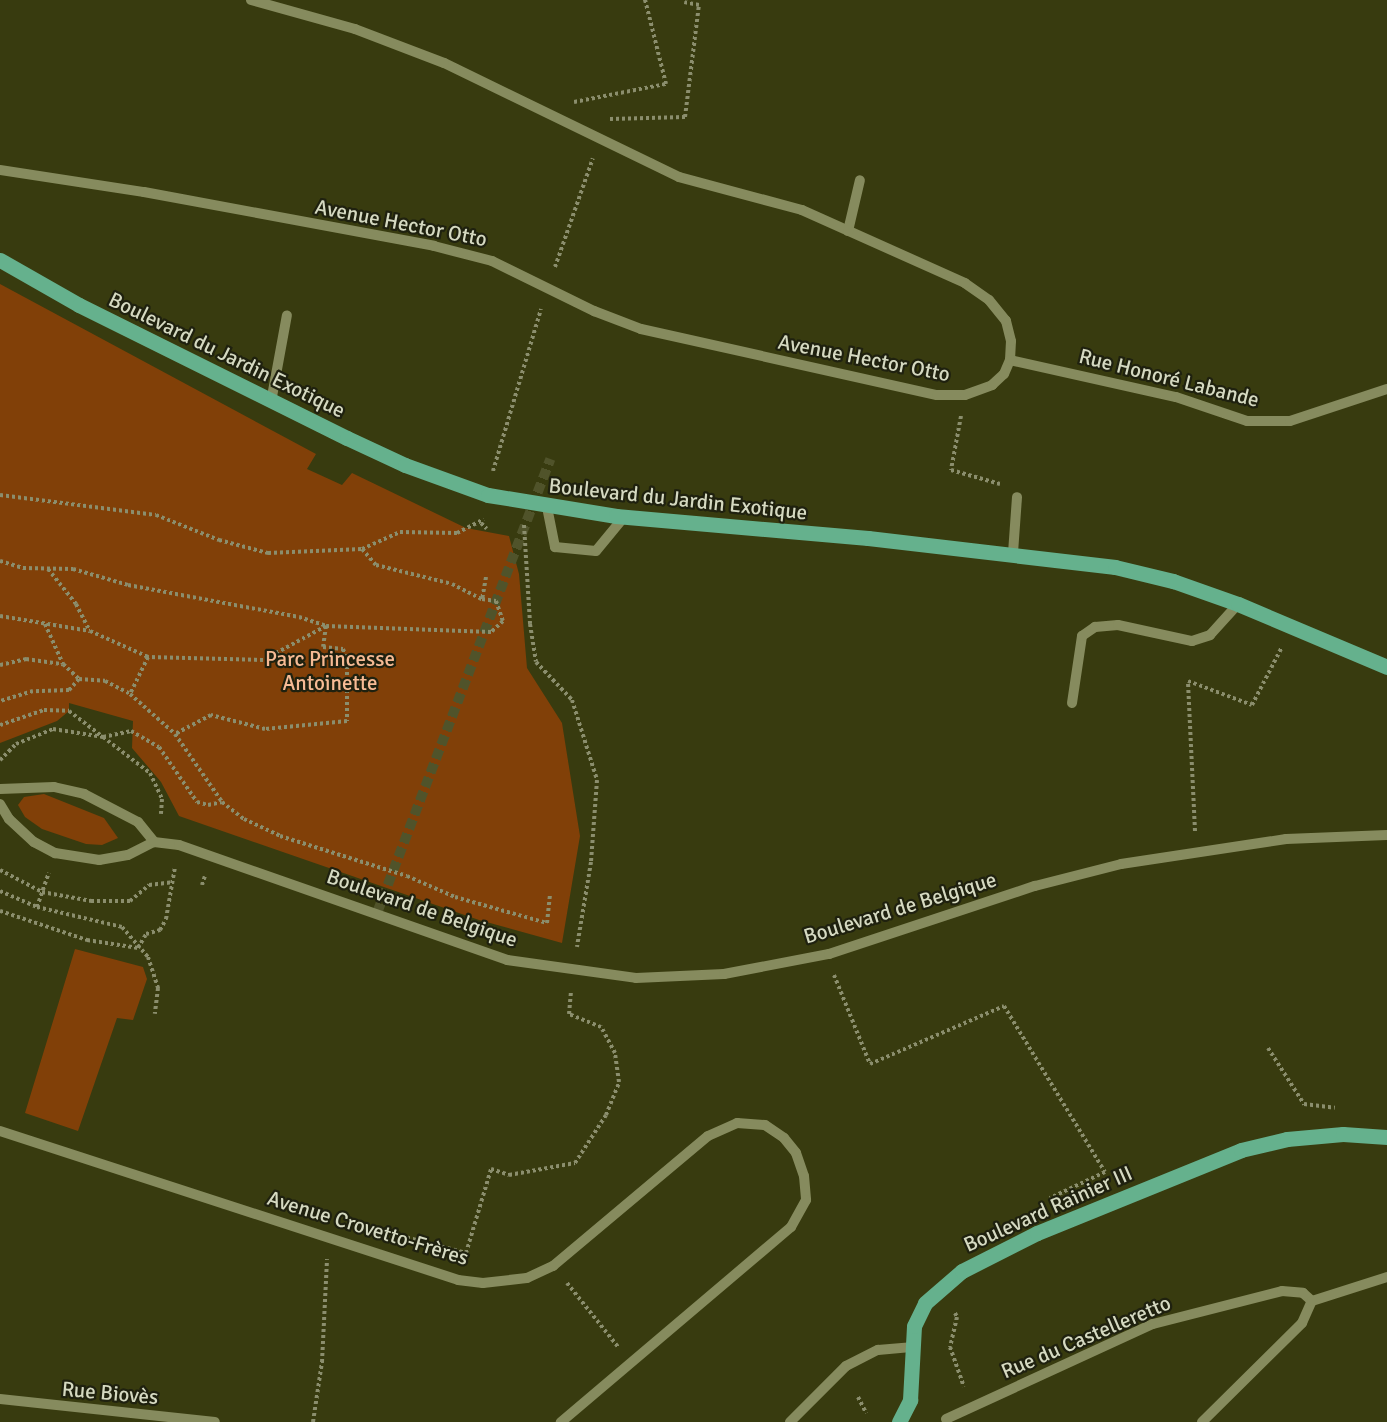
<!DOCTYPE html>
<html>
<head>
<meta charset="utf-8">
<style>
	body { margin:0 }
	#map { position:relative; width:1387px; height:1422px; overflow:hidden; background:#383b0f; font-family:Signika,sans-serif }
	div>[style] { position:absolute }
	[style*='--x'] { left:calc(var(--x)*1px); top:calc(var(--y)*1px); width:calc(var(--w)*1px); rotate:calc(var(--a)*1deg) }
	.green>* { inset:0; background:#814008 }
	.minor-tunnel>* { height:10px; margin-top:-5px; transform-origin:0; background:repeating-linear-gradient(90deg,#50532a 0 10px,transparent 0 15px) }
	.path>* { height:4px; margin-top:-2px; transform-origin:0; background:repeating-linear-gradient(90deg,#8b8e6d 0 3px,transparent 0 6px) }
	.minor>* { height:10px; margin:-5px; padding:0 5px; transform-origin:5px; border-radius:5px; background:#868b5e }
	.major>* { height:15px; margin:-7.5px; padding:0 7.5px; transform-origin:7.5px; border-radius:7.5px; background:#65b18d }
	span { translate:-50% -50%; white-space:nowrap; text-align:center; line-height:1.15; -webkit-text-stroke:4.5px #1f210f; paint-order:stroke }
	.street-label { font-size:21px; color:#d5d9c1 }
	.park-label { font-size:21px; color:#f7bb94 }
</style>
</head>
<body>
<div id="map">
	<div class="green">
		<div style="clip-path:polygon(0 284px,316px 454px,307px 469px,342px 485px,352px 473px,466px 528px,509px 536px,519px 574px,527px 668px,562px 723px,580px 836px,562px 943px,479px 920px,179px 816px,161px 782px,132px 748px,133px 721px,69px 703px,69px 711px,57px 721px,0 743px)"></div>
		<div style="clip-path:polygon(44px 794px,104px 818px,118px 838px,102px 845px,86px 844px,42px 829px,25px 817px,18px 805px,24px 797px)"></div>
		<div style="clip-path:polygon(75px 949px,143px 967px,147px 979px,133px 1020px,117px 1018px,78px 1131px,25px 1113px)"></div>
	</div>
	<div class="minor-tunnel">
		<div style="--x:377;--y:913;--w:486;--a:-69.1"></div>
	</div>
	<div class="path">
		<div style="--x:574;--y:102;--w:94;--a:-11.1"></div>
		<div style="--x:666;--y:84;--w:87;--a:-104"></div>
		<div style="--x:610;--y:119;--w:75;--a:-1.5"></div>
		<div style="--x:685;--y:117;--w:113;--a:-82.9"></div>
		<div style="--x:699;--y:5;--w:15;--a:-169"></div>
		<div style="--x:555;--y:267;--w:115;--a:-70.8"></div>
		<div style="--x:961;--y:416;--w:55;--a:100.5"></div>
		<div style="--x:951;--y:470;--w:51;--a:15.9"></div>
		<div style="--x:493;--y:471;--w:169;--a:-73.5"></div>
		<div style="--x:0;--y:495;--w:157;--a:7.3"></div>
		<div style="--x:156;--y:515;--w:68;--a:21.6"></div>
		<div style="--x:219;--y:540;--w:51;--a:14.9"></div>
		<div style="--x:268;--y:553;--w:94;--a:-2.4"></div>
		<div style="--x:362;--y:549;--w:42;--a:-24.1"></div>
		<div style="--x:400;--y:532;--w:57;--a:1"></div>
		<div style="--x:457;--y:533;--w:30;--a:-27"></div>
		<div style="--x:481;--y:523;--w:8;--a:45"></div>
		<div style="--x:524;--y:525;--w:99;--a:86.5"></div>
		<div style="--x:530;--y:624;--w:38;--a:81"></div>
		<div style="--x:536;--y:662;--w:52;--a:46.5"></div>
		<div style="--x:572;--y:700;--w:84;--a:72.6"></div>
		<div style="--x:597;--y:780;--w:82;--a:94.2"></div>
		<div style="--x:591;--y:862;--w:86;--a:99.4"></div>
		<div style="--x:362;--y:549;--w:21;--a:49"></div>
		<div style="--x:376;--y:565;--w:78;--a:14"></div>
		<div style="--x:452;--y:584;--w:34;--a:27"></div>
		<div style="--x:0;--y:561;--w:24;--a:17"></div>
		<div style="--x:23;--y:568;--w:50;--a:1.1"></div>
		<div style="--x:73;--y:569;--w:57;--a:16.2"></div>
		<div style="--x:128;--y:585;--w:174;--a:10.6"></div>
		<div style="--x:299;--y:617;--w:28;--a:18"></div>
		<div style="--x:326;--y:626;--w:21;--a:98"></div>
		<div style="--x:323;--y:647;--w:20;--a:6"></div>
		<div style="--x:343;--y:649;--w:12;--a:70"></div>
		<div style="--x:347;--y:660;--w:61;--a:90"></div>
		<div style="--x:347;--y:721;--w:82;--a:174.4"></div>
		<div style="--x:265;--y:729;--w:56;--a:-165.5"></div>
		<div style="--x:211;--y:715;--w:41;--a:152.2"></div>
		<div style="--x:48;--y:569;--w:45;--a:51.3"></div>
		<div style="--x:76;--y:604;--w:30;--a:63"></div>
		<div style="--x:486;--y:577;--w:22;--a:100"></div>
		<div style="--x:482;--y:599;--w:14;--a:8"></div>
		<div style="--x:496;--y:601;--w:21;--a:71"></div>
		<div style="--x:503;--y:621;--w:16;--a:137"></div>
		<div style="--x:491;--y:632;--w:165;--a:-177.9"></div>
		<div style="--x:326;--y:626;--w:72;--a:151.6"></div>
		<div style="--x:263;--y:660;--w:115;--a:-178.5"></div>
		<div style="--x:148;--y:657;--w:41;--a:115.9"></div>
		<div style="--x:130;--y:694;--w:60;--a:41.6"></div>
		<div style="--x:175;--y:734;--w:83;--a:55.3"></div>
		<div style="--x:222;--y:802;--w:28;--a:38"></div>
		<div style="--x:244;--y:819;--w:40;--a:25"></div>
		<div style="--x:280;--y:836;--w:133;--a:17.5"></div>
		<div style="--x:407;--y:876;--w:52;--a:23.6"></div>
		<div style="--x:455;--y:897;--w:96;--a:15.8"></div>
		<div style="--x:547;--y:923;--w:28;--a:-84"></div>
		<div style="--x:0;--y:616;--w:91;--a:9.5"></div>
		<div style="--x:90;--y:631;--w:64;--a:24.1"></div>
		<div style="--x:45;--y:624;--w:44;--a:65.8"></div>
		<div style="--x:0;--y:665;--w:27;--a:-13"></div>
		<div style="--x:26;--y:659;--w:37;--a:8"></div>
		<div style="--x:63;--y:664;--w:22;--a:43"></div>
		<div style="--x:79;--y:679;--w:15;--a:132"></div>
		<div style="--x:69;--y:690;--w:36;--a:178"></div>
		<div style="--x:33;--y:691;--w:34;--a:163"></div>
		<div style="--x:79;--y:679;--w:26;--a:4"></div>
		<div style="--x:105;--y:681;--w:28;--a:27"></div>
		<div style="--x:0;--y:725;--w:46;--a:-18.8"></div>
		<div style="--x:44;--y:710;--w:25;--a:2"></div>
		<div style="--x:69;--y:711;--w:43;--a:37.4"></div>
		<div style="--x:103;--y:737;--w:29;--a:-12"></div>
		<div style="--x:131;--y:731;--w:32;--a:30"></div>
		<div style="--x:159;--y:747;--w:67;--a:55.4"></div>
		<div style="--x:197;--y:802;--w:11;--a:15"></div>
		<div style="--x:208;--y:805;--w:14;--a:-12"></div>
		<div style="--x:0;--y:760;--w:23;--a:-45"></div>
		<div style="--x:16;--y:744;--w:40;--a:-22"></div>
		<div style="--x:53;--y:729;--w:51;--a:9.1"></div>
		<div style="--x:103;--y:737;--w:59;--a:37.5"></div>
		<div style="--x:150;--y:773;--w:29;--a:65"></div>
		<div style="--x:162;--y:799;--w:15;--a:94"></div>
		<div style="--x:1195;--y:831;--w:150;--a:-92.7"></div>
		<div style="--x:1188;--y:681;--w:68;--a:20.6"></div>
		<div style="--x:1252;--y:705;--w:65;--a:-62.7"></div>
		<div style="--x:0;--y:870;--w:47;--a:27.6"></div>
		<div style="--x:42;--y:892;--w:50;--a:10.4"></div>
		<div style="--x:91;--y:901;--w:39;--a:0"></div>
		<div style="--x:130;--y:901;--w:25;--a:-40"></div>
		<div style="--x:149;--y:885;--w:23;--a:-7"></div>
		<div style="--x:202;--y:885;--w:9;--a:-72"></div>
		<div style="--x:0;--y:891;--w:40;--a:23.4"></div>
		<div style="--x:37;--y:907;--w:87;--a:13.2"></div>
		<div style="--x:122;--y:927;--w:40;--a:49"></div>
		<div style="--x:148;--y:957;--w:33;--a:72"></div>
		<div style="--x:158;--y:988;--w:26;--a:97"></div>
		<div style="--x:37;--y:907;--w:36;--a:-71"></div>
		<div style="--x:0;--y:911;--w:92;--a:18.4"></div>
		<div style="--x:87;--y:940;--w:52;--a:8.9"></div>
		<div style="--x:138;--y:948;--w:16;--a:-60"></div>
		<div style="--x:146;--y:934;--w:15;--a:-16"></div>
		<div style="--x:160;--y:930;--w:13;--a:-61"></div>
		<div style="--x:166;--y:919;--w:53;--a:-80.2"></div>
		<div style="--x:834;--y:975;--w:96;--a:68"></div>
		<div style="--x:870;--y:1064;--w:146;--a:-23.4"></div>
		<div style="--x:1004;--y:1006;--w:194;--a:58.7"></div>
		<div style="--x:1105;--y:1172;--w:61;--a:154.7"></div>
		<div style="--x:1268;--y:1048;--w:67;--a:57.3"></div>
		<div style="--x:1304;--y:1104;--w:31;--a:7"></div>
		<div style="--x:378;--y:1230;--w:91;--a:14.6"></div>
		<div style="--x:466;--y:1253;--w:88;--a:-73.4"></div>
		<div style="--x:491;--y:1169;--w:19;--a:18"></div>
		<div style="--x:509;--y:1175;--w:67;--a:-10.3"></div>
		<div style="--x:575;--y:1163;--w:57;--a:-57.1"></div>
		<div style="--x:606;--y:1115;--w:35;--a:-68"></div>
		<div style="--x:619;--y:1082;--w:29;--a:-98"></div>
		<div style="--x:615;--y:1053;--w:30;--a:-118"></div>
		<div style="--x:601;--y:1027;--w:35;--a:-158"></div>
		<div style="--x:569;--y:1014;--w:24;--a:-85"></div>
		<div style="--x:567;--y:1283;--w:82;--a:51.4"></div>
		<div style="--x:955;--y:1313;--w:4;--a:63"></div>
		<div style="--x:957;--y:1317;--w:31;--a:103"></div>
		<div style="--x:950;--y:1347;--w:42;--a:70.7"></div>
		<div style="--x:858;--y:1397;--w:18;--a:63"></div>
		<div style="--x:313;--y:1422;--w:61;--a:-81.5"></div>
		<div style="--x:322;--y:1362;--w:103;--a:-87.2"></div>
	</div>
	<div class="minor">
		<div style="--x:0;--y:170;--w:146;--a:8.7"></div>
		<div style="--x:144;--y:192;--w:295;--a:10.5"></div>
		<div style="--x:434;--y:246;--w:60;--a:14.5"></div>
		<div style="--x:492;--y:261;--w:114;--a:26.1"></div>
		<div style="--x:594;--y:311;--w:50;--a:21"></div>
		<div style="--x:641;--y:329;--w:303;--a:12.6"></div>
		<div style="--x:937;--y:395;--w:28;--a:0"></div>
		<div style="--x:965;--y:395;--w:29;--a:-20"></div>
		<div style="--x:992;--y:385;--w:16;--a:-43"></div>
		<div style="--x:1004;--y:374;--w:15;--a:-67"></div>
		<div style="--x:1010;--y:360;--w:19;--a:-87"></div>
		<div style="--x:1011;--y:341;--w:21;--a:-104"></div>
		<div style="--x:1006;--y:321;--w:27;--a:-129"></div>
		<div style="--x:989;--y:300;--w:29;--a:-145"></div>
		<div style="--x:965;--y:283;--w:179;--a:-155.9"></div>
		<div style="--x:802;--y:210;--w:127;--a:-165"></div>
		<div style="--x:679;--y:177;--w:261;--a:-154.1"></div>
		<div style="--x:444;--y:63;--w:95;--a:-159.1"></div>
		<div style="--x:355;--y:29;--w:108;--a:-164.4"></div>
		<div style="--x:848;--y:231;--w:52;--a:-76.8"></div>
		<div style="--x:1010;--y:360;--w:170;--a:12.6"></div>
		<div style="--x:1176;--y:397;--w:75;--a:18.7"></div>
		<div style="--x:1247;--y:421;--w:43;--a:0"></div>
		<div style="--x:1290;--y:421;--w:102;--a:-18.3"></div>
		<div style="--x:271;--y:402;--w:88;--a:-79.6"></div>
		<div style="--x:547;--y:507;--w:41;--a:78.7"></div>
		<div style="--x:555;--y:547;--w:41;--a:5.6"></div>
		<div style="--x:596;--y:551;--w:44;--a:-50.5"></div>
		<div style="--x:1013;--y:553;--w:56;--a:-85.9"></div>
		<div style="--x:1072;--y:703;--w:68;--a:-81.5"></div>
		<div style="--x:1082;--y:636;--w:16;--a:-35"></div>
		<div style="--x:1095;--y:627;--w:23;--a:-5"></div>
		<div style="--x:1118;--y:625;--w:76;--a:12.2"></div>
		<div style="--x:1192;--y:641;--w:19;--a:-18"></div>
		<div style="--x:1210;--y:635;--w:42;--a:-47.9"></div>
		<div style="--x:0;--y:789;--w:54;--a:-2.1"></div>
		<div style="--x:54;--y:787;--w:31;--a:13"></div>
		<div style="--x:84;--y:794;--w:61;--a:27.4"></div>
		<div style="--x:138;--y:822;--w:26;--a:51"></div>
		<div style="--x:0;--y:804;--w:17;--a:59"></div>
		<div style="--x:9;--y:819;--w:34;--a:43"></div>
		<div style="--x:34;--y:842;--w:24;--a:28"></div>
		<div style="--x:55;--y:853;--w:45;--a:9"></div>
		<div style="--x:99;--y:860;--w:29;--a:-10"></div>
		<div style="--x:128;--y:855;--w:29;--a:-27"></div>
		<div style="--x:154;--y:842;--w:25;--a:7"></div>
		<div style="--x:179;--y:845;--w:348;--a:19.3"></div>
		<div style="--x:507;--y:960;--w:130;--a:7.9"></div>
		<div style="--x:636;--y:978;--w:88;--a:-2.6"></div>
		<div style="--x:724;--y:974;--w:107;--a:-10.8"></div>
		<div style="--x:829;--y:954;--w:217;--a:-18.3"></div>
		<div style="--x:1035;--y:886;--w:89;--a:-14.3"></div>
		<div style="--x:1121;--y:864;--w:167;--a:-8.6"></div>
		<div style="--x:1286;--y:839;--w:101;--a:-2.3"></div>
		<div style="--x:0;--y:1131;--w:482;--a:18"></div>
		<div style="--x:458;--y:1280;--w:25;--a:7"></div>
		<div style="--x:483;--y:1283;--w:44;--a:-6.5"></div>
		<div style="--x:527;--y:1278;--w:29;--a:-25"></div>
		<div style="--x:553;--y:1266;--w:202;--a:-40"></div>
		<div style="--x:708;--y:1136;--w:32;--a:-24"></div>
		<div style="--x:737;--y:1123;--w:28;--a:4"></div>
		<div style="--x:765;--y:1125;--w:23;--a:34"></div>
		<div style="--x:784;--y:1138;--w:19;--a:51"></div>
		<div style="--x:796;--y:1153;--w:24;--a:71"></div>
		<div style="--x:804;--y:1176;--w:24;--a:85"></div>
		<div style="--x:806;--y:1200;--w:31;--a:119"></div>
		<div style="--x:791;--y:1227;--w:302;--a:139.7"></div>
		<div style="--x:0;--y:1399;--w:216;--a:6.1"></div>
		<div style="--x:946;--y:1419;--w:228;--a:-24.7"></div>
		<div style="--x:1153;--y:1324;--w:133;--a:-14.3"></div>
		<div style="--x:1282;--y:1291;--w:21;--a:5"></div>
		<div style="--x:1303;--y:1293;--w:12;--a:42"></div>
		<div style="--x:790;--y:1422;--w:79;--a:-45"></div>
		<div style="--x:846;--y:1366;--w:36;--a:-27"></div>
		<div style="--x:878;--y:1350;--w:33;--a:-5"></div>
		<div style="--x:1202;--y:1422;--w:141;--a:-44.7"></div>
		<div style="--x:1302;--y:1323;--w:24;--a:-66"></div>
		<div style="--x:1312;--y:1301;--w:79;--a:-17.7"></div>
	</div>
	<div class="major">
		<div style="--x:0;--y:260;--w:91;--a:29.7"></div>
		<div style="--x:79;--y:305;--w:299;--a:26.4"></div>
		<div style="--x:347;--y:438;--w:64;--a:25"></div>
		<div style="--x:405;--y:465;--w:88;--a:19.9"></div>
		<div style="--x:488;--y:495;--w:130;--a:9.3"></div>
		<div style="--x:616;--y:516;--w:253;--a:5"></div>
		<div style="--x:868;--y:538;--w:249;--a:6.7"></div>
		<div style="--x:1115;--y:567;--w:60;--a:13.6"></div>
		<div style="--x:1173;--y:581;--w:69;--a:19.5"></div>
		<div style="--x:1238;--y:604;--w:162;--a:22.9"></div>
		<div style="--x:899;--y:1422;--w:25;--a:-63"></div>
		<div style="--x:910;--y:1400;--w:74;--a:-86.9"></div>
		<div style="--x:914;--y:1326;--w:25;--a:-64"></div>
		<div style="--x:925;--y:1303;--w:49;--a:-40.9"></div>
		<div style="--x:962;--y:1271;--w:84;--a:-26.9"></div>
		<div style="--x:1037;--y:1233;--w:220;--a:-22.1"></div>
		<div style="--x:1241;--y:1150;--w:47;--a:-13.4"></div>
		<div style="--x:1287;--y:1139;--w:56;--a:-5.1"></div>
		<div style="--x:1343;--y:1134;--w:44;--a:3.9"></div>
	</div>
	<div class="street-label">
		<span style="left:401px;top:223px;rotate:11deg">Avenue Hector Otto</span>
		<span style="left:227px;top:355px;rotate:26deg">Boulevard du Jardin Exotique</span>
		<span style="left:864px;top:358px;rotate:11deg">Avenue Hector Otto</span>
		<span style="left:1169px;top:378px;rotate:14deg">Rue Honoré Labande</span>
		<span style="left:678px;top:499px;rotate:6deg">Boulevard du Jardin Exotique</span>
		<span style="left:422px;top:908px;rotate:19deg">Boulevard de Belgique</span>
		<span style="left:900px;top:908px;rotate:-17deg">Boulevard de Belgique</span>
		<span style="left:1048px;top:1209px;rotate:-24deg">Boulevard Rainier III</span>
		<span style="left:368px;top:1228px;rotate:17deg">Avenue Crovetto-Frères</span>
		<span style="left:1086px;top:1337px;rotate:-23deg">Rue du Castelleretto</span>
		<span style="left:110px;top:1393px;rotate:5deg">Rue Biovès</span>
	</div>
	<div class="park-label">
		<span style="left:330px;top:671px">Parc Princesse<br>Antoinette</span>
	</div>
</div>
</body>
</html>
